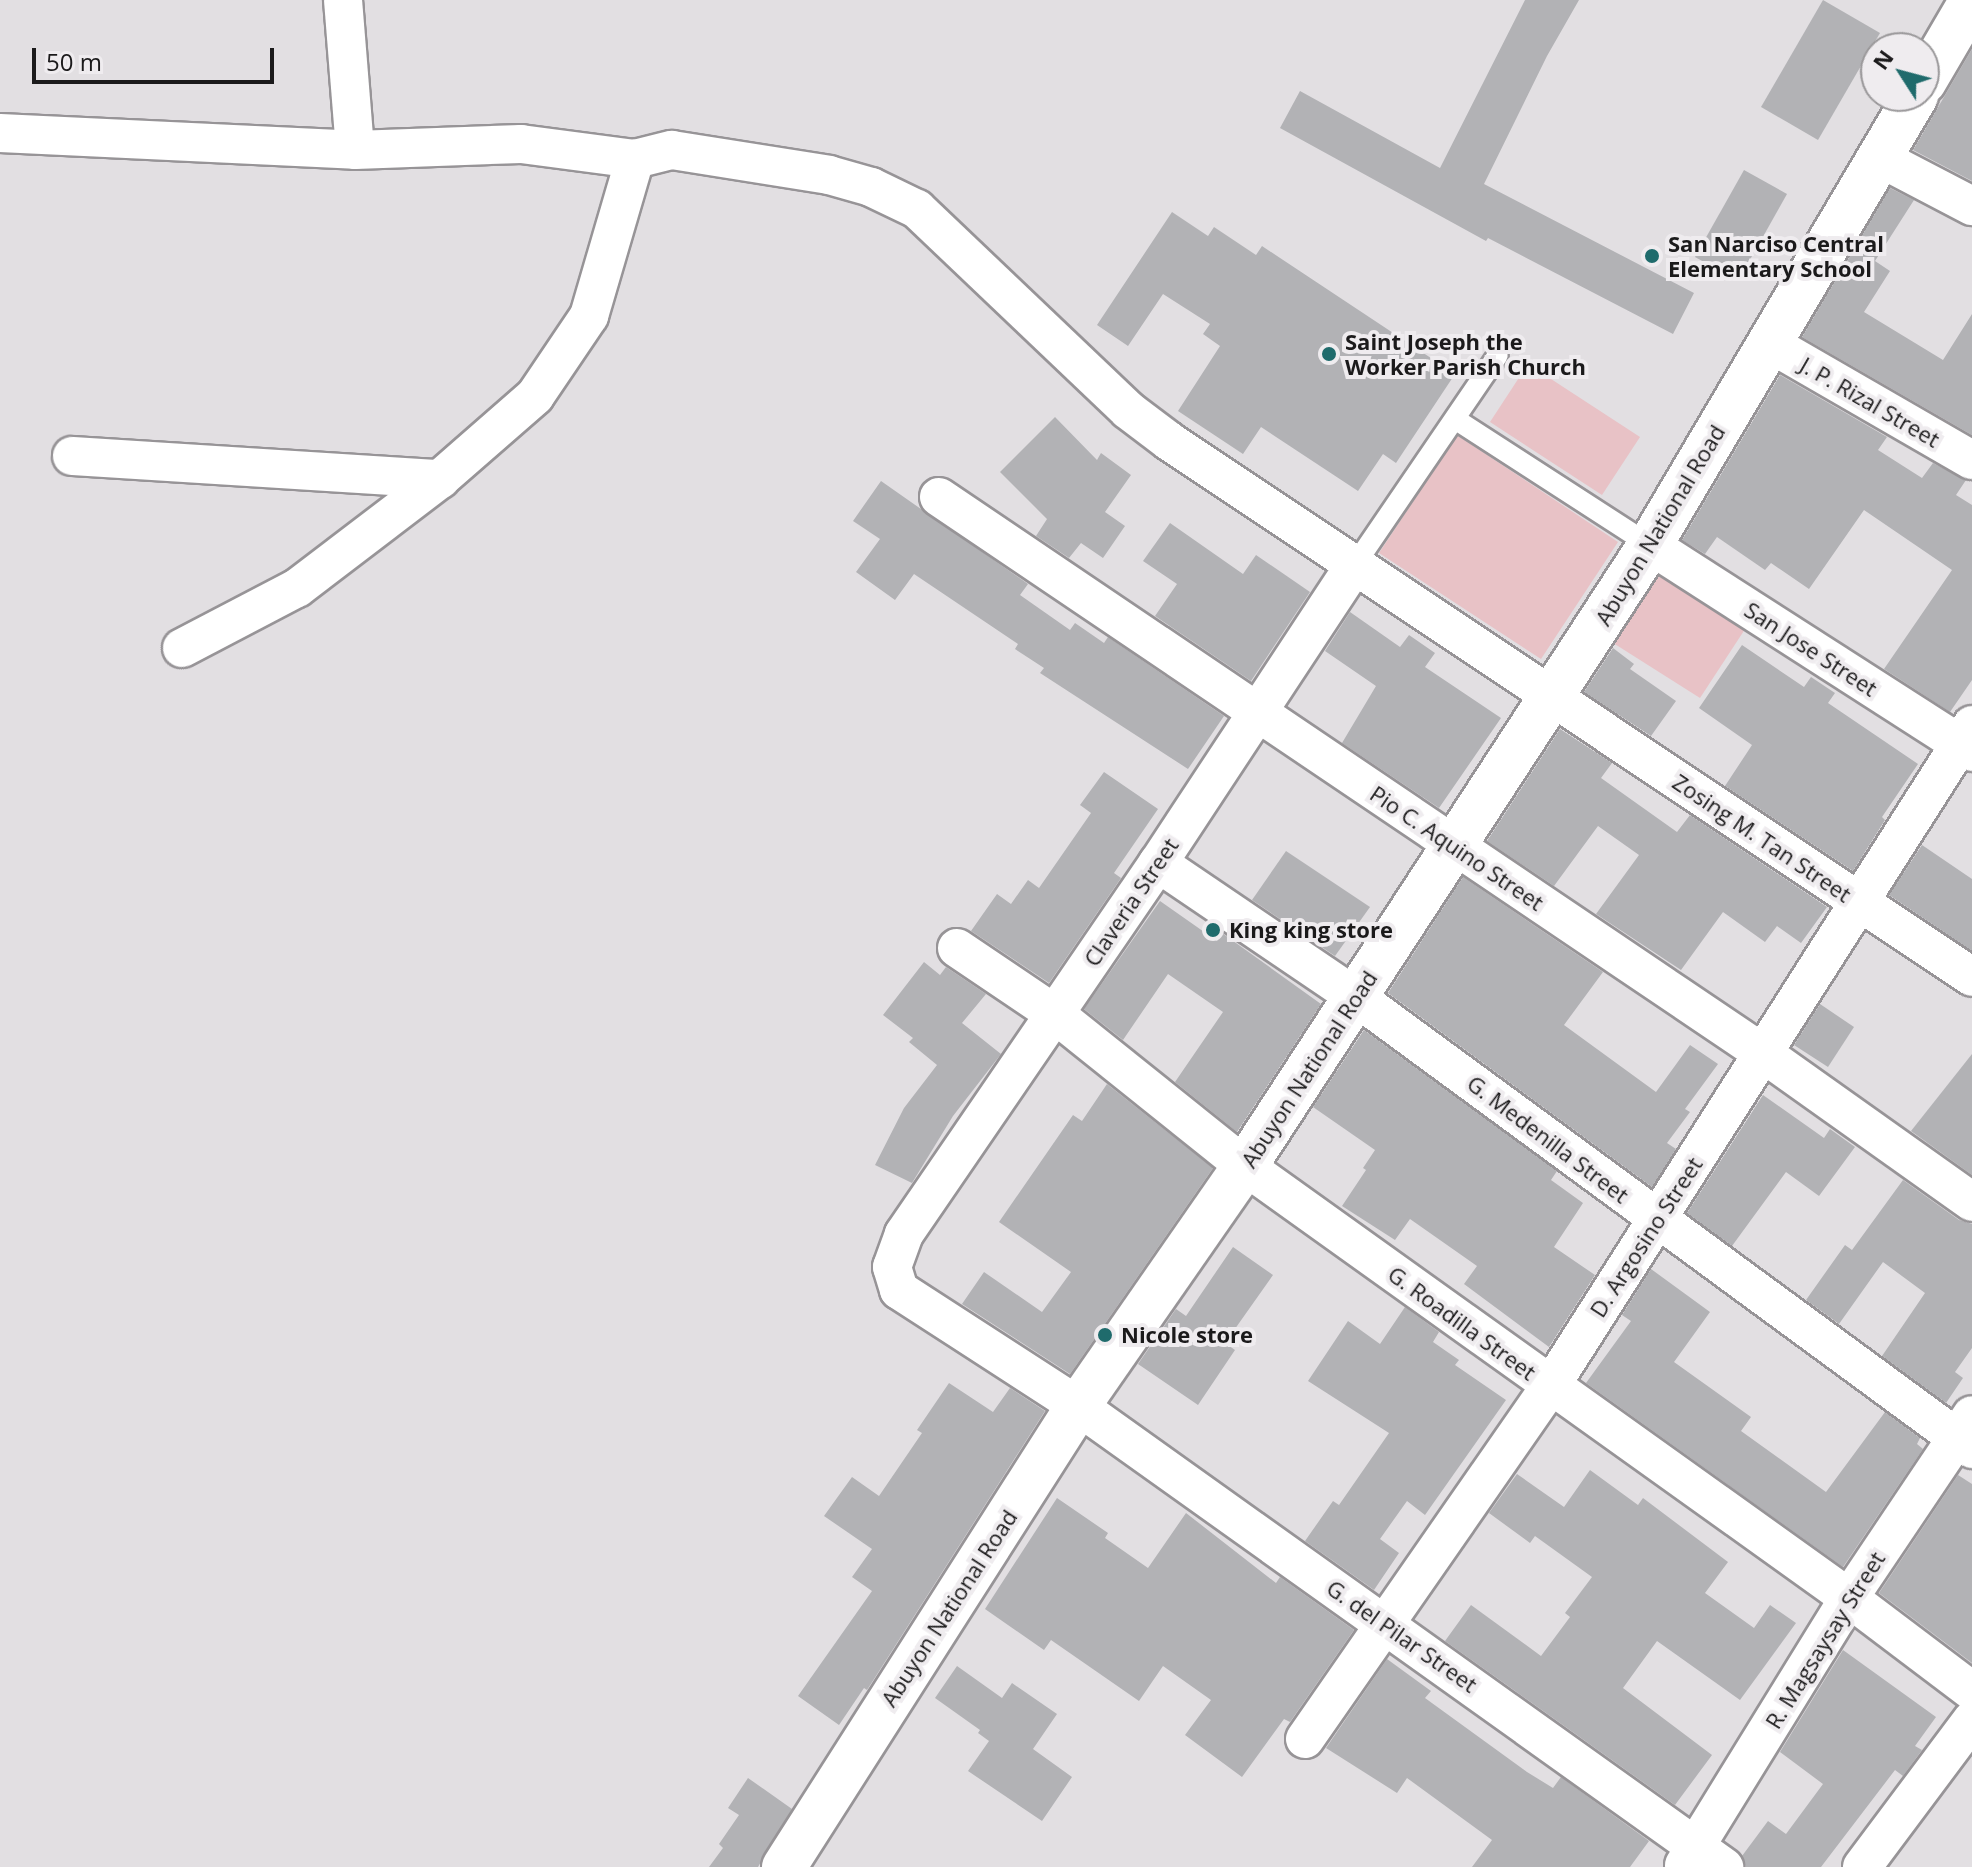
<!DOCTYPE html>
<html>
<head>
<meta charset="utf-8">
<style>
	body { margin:0 }
	#map { position:relative; width:1972px; height:1867px; overflow:hidden; background:#e2dfe2; font-family:"Open Sans",sans-serif }
	div>[style] { position:absolute }
	[style*='--x'] { left:calc(var(--x)*1px); top:calc(var(--y)*1px); width:calc(var(--w)*1px); rotate:calc(var(--a)*1deg) }
	.green>* { inset:0; background:#e8c2c6 }
	.building>* { inset:0; background:#b2b2b5 }
	.roads { filter:drop-shadow(2px 0 #979497) drop-shadow(-2px 0 #979497) drop-shadow(0 2px #979497) drop-shadow(0 -2px #979497) }
	.service>* { height:20px; margin:-10px; padding:0 10px; transform-origin:10px; border-radius:10px; background:#fff }
	.minor>* { height:38px; margin:-19px; padding:0 19px; transform-origin:19px; border-radius:19px; background:#fff }
	.tertiary>* { height:44px; margin:-22px; padding:0 22px; transform-origin:22px; border-radius:22px; background:#fff }
	.dots>* { width:22px; height:22px; translate:-50% -50%; box-sizing:border-box; border:4px solid #efecef; border-radius:50% }
	span { translate:-50% -50%; white-space:nowrap; text-align:center; line-height:1.15; -webkit-text-stroke:8px #efecef; paint-order:stroke }
	.poi-label { font-size:22px; color:#1b1a1b; font-weight:700 }
	.left { translate:0 -50%; text-align:left }
	.street-label { font-size:22px; color:#1b1a1b }
	.north { position:absolute; left:1860px; top:32px; width:80px; height:80px; box-sizing:border-box; background:#efecef; border:2px solid #9a989a; border-radius:50%; rotate:306deg; font-size:22px; font-weight:700; line-height:32px; text-align:center; color:#1b1a1b }
	.north::after { content:''; display:block; margin:auto; width:28px; height:36px; background:#1f6b6c; clip-path:polygon(50% 0,100% 100%,50% 72%,0 100%) }
	.scale { position:absolute; left:32px; top:48px; width:242px; height:36px; box-sizing:border-box; border:4px solid #1b1a1b; border-top:0; padding-left:10px; font-size:24px; line-height:28px; white-space:nowrap; color:#1b1a1b; -webkit-text-stroke:6px #efecef; paint-order:stroke }
</style>
</head>
<body>
<div id="map">
	<div class="green">
		<div style="clip-path:polygon(1528px 364px,1640px 437px,1602px 495px,1490px 422px)"></div>
		<div style="clip-path:polygon(1457px 435px,1618px 542px,1541px 659px,1379px 553px)"></div>
		<div style="clip-path:polygon(1661px 562px,1751px 620px,1700px 698px,1610px 641px)"></div>
	</div>
	<div class="building">
		<div style="clip-path:polygon(1525px 0,1579px 0,1547px 56px,1484px 184px,1694px 293px,1673px 334px,1488px 238px,1486px 241px,1280px 128px,1300px 91px,1440px 168px)"></div>
		<div style="clip-path:polygon(1823px 0,1880px 33px,1818px 140px,1761px 107px)"></div>
		<div style="clip-path:polygon(1972px 49px,1972px 181px,1913px 150px)"></div>
		<div style="clip-path:polygon(1744px 170px,1787px 194px,1738px 281px,1695px 257px)"></div>
		<div style="clip-path:polygon(1890px 188px,1914px 200px,1875px 261px,1890px 271px,1864px 312px,1943px 360px,1972px 314px,1972px 435px,1802px 337px)"></div>
		<div style="clip-path:polygon(1172px 212px,1208px 236px,1214px 227px,1256px 255px,1262px 246px,1455px 374px,1396px 463px,1383px 454px,1358px 491px,1261px 427px,1243px 454px,1178px 411px,1220px 346px,1203px 334px,1210px 324px,1163px 294px,1128px 346px,1097px 325px)"></div>
		<div style="clip-path:polygon(1780px 375px,1887px 437px,1878px 450px,1922px 478px,1933px 463px,1966px 480px,1956px 495px,1972px 505px,1972px 680px,1950px 712px,1884px 669px,1952px 570px,1864px 510px,1809px 589px,1771px 563px,1765px 570px,1717px 537px,1705px 554px,1682px 540px)"></div>
		<div style="clip-path:polygon(1055px 417px,1097px 460px,1101px 453px,1131px 475px,1105px 512px,1125px 526px,1103px 558px,1081px 543px,1069px 558px,1036px 536px,1047px 519px,1000px 472px)"></div>
		<div style="clip-path:polygon(881px 481px,1028px 584px,1020px 595px,1070px 630px,1075px 623px,1104px 643px,1108px 637px,1224px 716px,1188px 769px,1040px 673px,1044px 668px,1015px 649px,1018px 644px,914px 574px,895px 600px,856px 572px,880px 539px,853px 521px)"></div>
		<div style="clip-path:polygon(1170px 523px,1243px 574px,1256px 555px,1310px 592px,1251px 681px,1155px 616px,1177px 584px,1143px 561px)"></div>
		<div style="clip-path:polygon(1350px 612px,1400px 647px,1409px 635px,1435px 653px,1425px 667px,1501px 718px,1439px 808px,1342px 743px,1376px 686px,1325px 651px)"></div>
		<div style="clip-path:polygon(1742px 645px,1804px 687px,1811px 677px,1835px 693px,1828px 703px,1918px 764px,1882px 817px,1885px 820px,1853px 871px,1725px 786px,1752px 745px,1699px 708px)"></div>
		<div style="clip-path:polygon(1613px 648px,1634px 664px,1630px 669px,1676px 701px,1651px 736px,1584px 692px)"></div>
		<div style="clip-path:polygon(1560px 729px,1612px 763px,1601px 778px,1677px 832px,1690px 815px,1827px 907px,1801px 943px,1777px 926px,1765px 942px,1723px 912px,1681px 970px,1596px 914px,1639px 855px,1598px 826px,1554px 886px,1487px 841px)"></div>
		<div style="clip-path:polygon(1104px 772px,1158px 809px,1114px 873px,1121px 878px,1049px 983px,971px 931px,997px 894px,1011px 904px,1028px 880px,1039px 888px,1091px 813px,1080px 805px)"></div>
		<div style="clip-path:polygon(1922px 845px,1972px 879px,1972px 951px,1889px 895px)"></div>
		<div style="clip-path:polygon(1286px 851px,1370px 907px,1335px 956px,1252px 900px)"></div>
		<div style="clip-path:polygon(1463px 877px,1603px 972px,1564px 1025px,1656px 1092px,1690px 1045px,1718px 1064px,1685px 1109px,1690px 1112px,1667px 1143px,1676px 1149px,1652px 1187px,1388px 993px)"></div>
		<div style="clip-path:polygon(1160px 901px,1217px 941px,1222px 933px,1321px 1004px,1237px 1132px,1175px 1082px,1223px 1012px,1168px 974px,1123px 1040px,1084px 1009px)"></div>
		<div style="clip-path:polygon(924px 962px,940px 975px,946px 967px,986px 994px,962px 1023px,1001px 1054px,953px 1116px,912px 1183px,875px 1165px,904px 1108px,937px 1065px,909px 1042px,913px 1038px,883px 1015px)"></div>
		<div style="clip-path:polygon(1820px 1004px,1854px 1027px,1828px 1067px,1794px 1045px)"></div>
		<div style="clip-path:polygon(1364px 1030px,1557px 1171px,1551px 1180px,1583px 1203px,1554px 1247px,1595px 1275px,1549px 1347px,1464px 1284px,1477px 1266px,1410px 1219px,1395px 1240px,1342px 1206px,1366px 1170px,1363px 1168px,1375px 1150px,1313px 1107px)"></div>
		<div style="clip-path:polygon(1972px 1054px,1972px 1175px,1911px 1131px)"></div>
		<div style="clip-path:polygon(1107px 1084px,1213px 1168px,1070px 1374px,962px 1304px,984px 1272px,1042px 1312px,1071px 1272px,999px 1222px,1073px 1115px,1082px 1121px)"></div>
		<div style="clip-path:polygon(1763px 1095px,1824px 1138px,1830px 1129px,1855px 1147px,1819px 1196px,1786px 1172px,1732px 1246px,1687px 1213px)"></div>
		<div style="clip-path:polygon(1903px 1180px,1959px 1220px,1972px 1224px,1972px 1348px,1955px 1372px,1963px 1378px,1946px 1403px,1882px 1356px,1925px 1293px,1883px 1262px,1839px 1324px,1806px 1300px,1845px 1245px,1852px 1250px)"></div>
		<div style="clip-path:polygon(1233px 1247px,1273px 1275px,1225px 1343px,1235px 1350px,1198px 1405px,1138px 1364px,1176px 1309px,1186px 1316px)"></div>
		<div style="clip-path:polygon(1651px 1269px,1710px 1312px,1674px 1362px,1751px 1417px,1741px 1431px,1826px 1492px,1885px 1412px,1920px 1438px,1917px 1444px,1923px 1449px,1843px 1567px,1586px 1383px,1631px 1321px,1622px 1315px)"></div>
		<div style="clip-path:polygon(1405px 1307px,1439px 1332px,1433px 1342px,1459px 1360px,1455px 1365px,1506px 1400px,1425px 1515px,1407px 1501px,1380px 1539px,1399px 1553px,1374px 1590px,1305px 1541px,1333px 1501px,1339px 1505px,1389px 1433px,1308px 1381px,1348px 1321px,1380px 1344px)"></div>
		<div style="clip-path:polygon(949px 1383px,993px 1412px,1010px 1388px,1045px 1411px,867px 1690px,864px 1688px,839px 1725px,798px 1696px,872px 1591px,852px 1577px,872px 1549px,824px 1516px,852px 1477px,879px 1496px,922px 1433px,917px 1430px)"></div>
		<div style="clip-path:polygon(1590px 1470px,1638px 1505px,1643px 1498px,1728px 1562px,1705px 1593px,1754px 1628px,1770px 1605px,1796px 1623px,1740px 1700px,1657px 1641px,1623px 1688px,1712px 1755px,1675px 1805px,1445px 1641px,1471px 1605px,1541px 1656px,1570px 1617px,1565px 1613px,1592px 1577px,1535px 1536px,1530px 1543px,1489px 1513px,1517px 1474px,1564px 1507px)"></div>
		<div style="clip-path:polygon(1958px 1475px,1972px 1484px,1972px 1663px,1879px 1593px)"></div>
		<div style="clip-path:polygon(1057px 1498px,1108px 1533px,1105px 1538px,1148px 1568px,1186px 1513px,1276px 1583px,1280px 1577px,1354px 1630px,1290px 1722px,1284px 1719px,1242px 1777px,1185px 1735px,1211px 1700px,1163px 1666px,1139px 1701px,1051px 1640px,1044px 1650px,985px 1609px)"></div>
		<div style="clip-path:polygon(1843px 1650px,1936px 1717px,1915px 1746px,1922px 1750px,1903px 1776px,1895px 1770px,1821px 1867px,1746px 1867px,1742px 1856px,1768px 1821px,1786px 1834px,1823px 1784px,1780px 1752px)"></div>
		<div style="clip-path:polygon(1387px 1659px,1431px 1691px,1425px 1698px,1527px 1772px,1553px 1788px,1561px 1777px,1649px 1841px,1630px 1867px,1472px 1867px,1492px 1840px,1407px 1778px,1397px 1793px,1326px 1748px)"></div>
		<div style="clip-path:polygon(957px 1666px,1002px 1698px,1012px 1683px,1057px 1714px,1033px 1749px,1072px 1777px,1042px 1821px,968px 1771px,989px 1741px,978px 1733px,980px 1730px,935px 1698px)"></div>
		<div style="clip-path:polygon(748px 1778px,792px 1809px,758px 1867px,709px 1867px,723px 1848px,719px 1844px,739px 1815px,728px 1808px)"></div>
	</div>
	<div class="roads">
		<div class="service">
			<div style="--x:1455;--y:419;--w:232;--a:32.9"></div>
			<div style="--x:1354;--y:566;--w:255;--a:-55.7"></div>
		</div>
		<div class="minor">
			<div style="--x:343;--y:0;--w:150;--a:85.4"></div>
			<div style="--x:0;--y:133;--w:355;--a:2.7"></div>
			<div style="--x:355;--y:150;--w:166;--a:-2.1"></div>
			<div style="--x:521;--y:144;--w:115;--a:7.5"></div>
			<div style="--x:635;--y:159;--w:38;--a:-14"></div>
			<div style="--x:672;--y:150;--w:159;--a:9"></div>
			<div style="--x:829;--y:175;--w:44;--a:15.9"></div>
			<div style="--x:871;--y:187;--w:51;--a:25.6"></div>
			<div style="--x:917;--y:209;--w:291;--a:43.6"></div>
			<div style="--x:1128;--y:410;--w:51;--a:37.1"></div>
			<div style="--x:1169;--y:441;--w:965;--a:33.72"></div>
			<div style="--x:1880;--y:158;--w:104;--a:27.6"></div>
			<div style="--x:1769;--y:343;--w:234;--a:30"></div>
			<div style="--x:72;--y:456;--w:369;--a:3.6"></div>
			<div style="--x:440;--y:479;--w:126;--a:-41.1"></div>
			<div style="--x:535;--y:396;--w:97;--a:-56"></div>
			<div style="--x:589;--y:316;--w:164;--a:-73.7"></div>
			<div style="--x:939;--y:497;--w:995;--a:34.03"></div>
			<div style="--x:1764;--y:1054;--w:255;--a:35.4"></div>
			<div style="--x:1650;--y:545;--w:383;--a:32.7"></div>
			<div style="--x:1354;--y:566;--w:356;--a:123.4"></div>
			<div style="--x:1158;--y:863;--w:450;--a:124.4"></div>
			<div style="--x:904;--y:1234;--w:35;--a:110"></div>
			<div style="--x:892;--y:1267;--w:24;--a:73"></div>
			<div style="--x:899;--y:1290;--w:213;--a:32.9"></div>
			<div style="--x:1078;--y:1406;--w:794;--a:35.51"></div>
			<div style="--x:182;--y:648;--w:130;--a:-27.6"></div>
			<div style="--x:297;--y:588;--w:180;--a:-37.3"></div>
			<div style="--x:1158;--y:863;--w:239;--a:34.1"></div>
			<div style="--x:1356;--y:997;--w:764;--a:36.27"></div>
			<div style="--x:957;--y:948;--w:118;--a:34"></div>
			<div style="--x:1055;--y:1014;--w:243;--a:38.7"></div>
			<div style="--x:1245;--y:1166;--w:743;--a:35.57"></div>
			<div style="--x:1849;--y:1598;--w:154;--a:37.1"></div>
			<div style="--x:1305;--y:1739;--w:429;--a:-55.2"></div>
			<div style="--x:1550;--y:1387;--w:785;--a:-57.48"></div>
			<div style="--x:1684;--y:1865;--w:314;--a:-58.3"></div>
			<div style="--x:1849;--y:1598;--w:220;--a:-56.1"></div>
			<div style="--x:1862;--y:1867;--w:184;--a:-53.2"></div>
		</div>
		<div class="tertiary">
			<div style="--x:1924;--y:82;--w:95;--a:-59.7"></div>
			<div style="--x:784;--y:1867;--w:547;--a:-57.47"></div>
			<div style="--x:1078;--y:1406;--w:292;--a:-55.2"></div>
			<div style="--x:1245;--y:1166;--w:741;--a:-56.89"></div>
			<div style="--x:1650;--y:545;--w:522;--a:-59.36"></div>
		</div>
	</div>
	<div class="dots">
		<div style="left:1652px;top:256px;background:#1f6b6c"></div>
		<div style="left:1329px;top:354px;background:#1f6b6c"></div>
		<div style="left:1213px;top:930px;background:#1f6b6c"></div>
		<div style="left:1105px;top:1335px;background:#1f6b6c"></div>
	</div>
	<div class="poi-label">
		<span class="left" style="left:1668px;top:256px">San Narciso Central<br>Elementary School</span>
		<span class="left" style="left:1345px;top:354px">Saint Joseph the<br>Worker Parish Church</span>
		<span class="left" style="left:1229px;top:930px">King king store</span>
		<span class="left" style="left:1121px;top:1335px">Nicole store</span>
	</div>
	<div class="street-label">
		<span style="left:1870px;top:402px;rotate:30deg">J. P. Rizal Street</span>
		<span style="left:1660px;top:525px;rotate:-59deg">Abuyon National Road</span>
		<span style="left:1811px;top:649px;rotate:33deg">San Jose Street</span>
		<span style="left:1762px;top:838px;rotate:34deg">Zosing M. Tan Street</span>
		<span style="left:1457px;top:848px;rotate:34deg">Pio C. Aquino Street</span>
		<span style="left:1131px;top:902px;rotate:-56deg">Claveria Street</span>
		<span style="left:1309px;top:1069px;rotate:-57deg">Abuyon National Road</span>
		<span style="left:1548px;top:1139px;rotate:37deg">G. Medenilla Street</span>
		<span style="left:1646px;top:1237px;rotate:-57deg">D. Argosino Street</span>
		<span style="left:1462px;top:1323px;rotate:36deg">G. Roadilla Street</span>
		<span style="left:949px;top:1608px;rotate:-57deg">Abuyon National Road</span>
		<span style="left:1402px;top:1636px;rotate:35deg">G. del Pilar Street</span>
		<span style="left:1825px;top:1640px;rotate:-58deg">R. Magsaysay Street</span>
	</div>
	<div class="north">N</div>
	<div class="scale">50 m</div>
</div>
</body>
</html>
